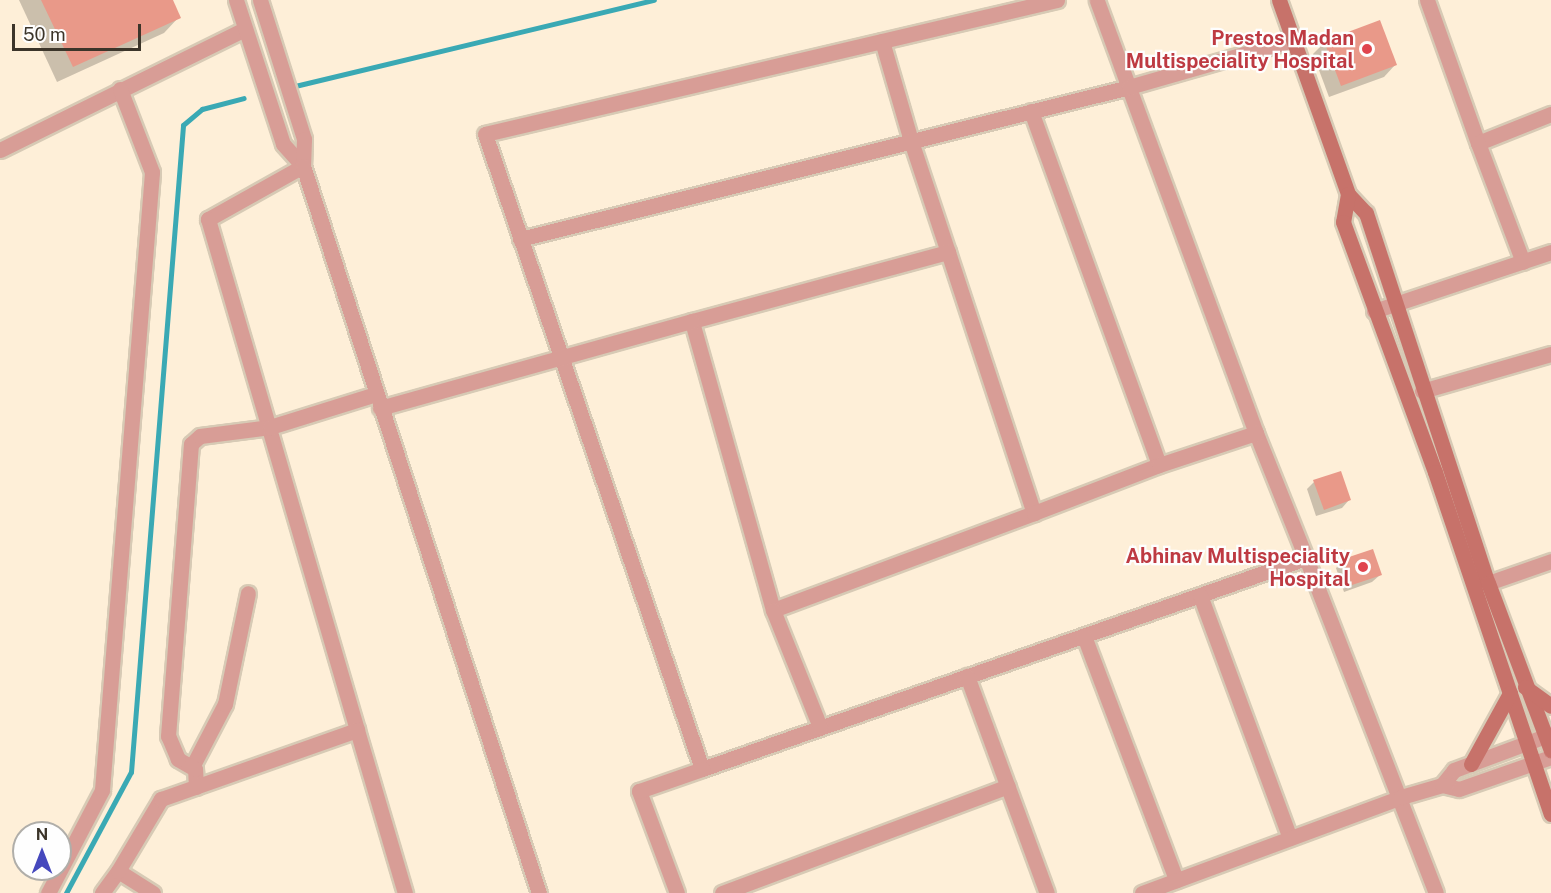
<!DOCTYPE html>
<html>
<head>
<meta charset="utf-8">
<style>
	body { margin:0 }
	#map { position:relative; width:1551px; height:893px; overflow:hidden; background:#feefd8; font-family:"Public Sans",sans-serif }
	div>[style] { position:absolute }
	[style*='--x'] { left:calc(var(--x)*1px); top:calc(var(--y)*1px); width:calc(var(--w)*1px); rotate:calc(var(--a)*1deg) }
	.shadow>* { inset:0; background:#0003 }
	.stream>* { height:5px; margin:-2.5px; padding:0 2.5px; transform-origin:2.5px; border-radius:2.5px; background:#3aa9b4 }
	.building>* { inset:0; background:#e99989 }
	.roads { filter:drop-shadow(2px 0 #d7cab5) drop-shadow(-2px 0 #d7cab5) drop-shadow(0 2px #d7cab5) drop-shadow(0 -2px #d7cab5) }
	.minor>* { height:15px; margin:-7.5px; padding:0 7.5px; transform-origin:7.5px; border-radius:7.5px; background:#d89d96 }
	.tertiary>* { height:15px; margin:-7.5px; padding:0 7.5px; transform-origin:7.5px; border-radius:7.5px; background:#d89d96 }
	.secondary>* { height:15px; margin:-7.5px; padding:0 7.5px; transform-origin:7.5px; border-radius:7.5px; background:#c7726a }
	.dots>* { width:16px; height:16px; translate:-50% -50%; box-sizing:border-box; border:3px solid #fefefe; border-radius:50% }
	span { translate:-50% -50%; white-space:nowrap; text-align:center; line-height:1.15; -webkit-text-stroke:4.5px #fefefe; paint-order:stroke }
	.health-label { font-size:20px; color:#be3a42; font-weight:700 }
	.right { translate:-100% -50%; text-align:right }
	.north { position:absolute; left:12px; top:821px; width:60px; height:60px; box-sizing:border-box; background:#fefefe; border:2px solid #b0aea9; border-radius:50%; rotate:0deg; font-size:16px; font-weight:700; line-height:24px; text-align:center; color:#3c352a }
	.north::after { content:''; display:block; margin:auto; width:21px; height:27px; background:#4548bd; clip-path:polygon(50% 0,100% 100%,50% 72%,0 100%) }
	.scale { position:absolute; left:12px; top:24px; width:129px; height:27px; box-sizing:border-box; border:3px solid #3c352a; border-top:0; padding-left:8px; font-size:18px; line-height:21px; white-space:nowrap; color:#3c352a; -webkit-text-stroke:4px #fefefe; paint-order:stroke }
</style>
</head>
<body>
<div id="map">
	<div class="shadow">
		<div style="clip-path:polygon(19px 0,171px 0,179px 17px,164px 33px,57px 82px)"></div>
		<div style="clip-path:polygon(1325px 42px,1395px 65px,1384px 77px,1329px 97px,1313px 54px)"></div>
		<div style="clip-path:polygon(1314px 482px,1349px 500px,1342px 508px,1316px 516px,1307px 489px)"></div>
		<div style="clip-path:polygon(1344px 561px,1380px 575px,1372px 582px,1344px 592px,1336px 568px)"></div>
	</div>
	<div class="stream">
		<div style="--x:295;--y:86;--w:369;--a:-13.5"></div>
		<div style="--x:66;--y:893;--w:137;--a:-61.8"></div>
		<div style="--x:131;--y:772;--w:649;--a:-85.4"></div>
		<div style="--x:183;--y:125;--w:25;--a:-40"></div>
		<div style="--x:202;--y:109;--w:43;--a:-14.7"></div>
	</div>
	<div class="building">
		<div style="clip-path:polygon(41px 0,173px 0,181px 18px,73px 67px)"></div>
		<div style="clip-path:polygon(1380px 20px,1397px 65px,1341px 86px,1324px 41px)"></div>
		<div style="clip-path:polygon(1341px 471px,1351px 500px,1324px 510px,1313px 480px)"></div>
		<div style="clip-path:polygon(1373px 549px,1382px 575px,1352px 585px,1343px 559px)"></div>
	</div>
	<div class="roads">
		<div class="minor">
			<div style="--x:1057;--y:0;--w:587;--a:166.82"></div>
			<div style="--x:485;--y:134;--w:671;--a:71.13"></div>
			<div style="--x:702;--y:769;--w:640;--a:-19.26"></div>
			<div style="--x:1306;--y:558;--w:135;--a:-111.8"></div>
			<div style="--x:1256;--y:433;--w:461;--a:-110.2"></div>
			<div style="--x:1427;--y:0;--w:152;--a:70.4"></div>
			<div style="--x:1478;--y:143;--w:79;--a:-21.7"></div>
			<div style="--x:882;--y:41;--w:104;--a:73.8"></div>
			<div style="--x:911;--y:141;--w:117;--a:71.6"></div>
			<div style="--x:948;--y:252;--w:275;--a:71.8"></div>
			<div style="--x:1034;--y:513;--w:278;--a:159.6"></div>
			<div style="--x:773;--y:610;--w:300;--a:-105.7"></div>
			<div style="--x:692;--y:321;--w:265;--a:-15.1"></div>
			<div style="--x:1031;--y:111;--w:376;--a:70.1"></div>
			<div style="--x:1159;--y:465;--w:134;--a:159"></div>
			<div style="--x:1478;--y:143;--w:127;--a:69.3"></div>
			<div style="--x:0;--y:150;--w:273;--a:-26.3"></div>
			<div style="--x:303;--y:166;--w:109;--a:150.8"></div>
			<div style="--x:208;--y:219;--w:532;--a:73.74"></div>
			<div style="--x:520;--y:239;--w:628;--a:-14.01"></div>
			<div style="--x:1129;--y:87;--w:171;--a:-16"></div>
			<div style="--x:1374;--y:311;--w:187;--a:-18.4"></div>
			<div style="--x:1422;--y:391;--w:134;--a:-16"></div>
			<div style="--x:380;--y:408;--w:324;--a:-15.6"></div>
			<div style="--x:1159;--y:465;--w:102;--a:-18.3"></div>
			<div style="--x:1306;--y:558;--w:359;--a:68.8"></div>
			<div style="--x:1488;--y:583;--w:67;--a:-19.2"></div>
			<div style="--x:1200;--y:595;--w:259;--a:69.7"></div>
			<div style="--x:773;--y:610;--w:126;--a:68.1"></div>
			<div style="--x:1084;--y:636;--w:261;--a:69.3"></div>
			<div style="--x:967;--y:676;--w:231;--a:69.8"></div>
			<div style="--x:192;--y:767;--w:71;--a:-62.4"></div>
			<div style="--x:225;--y:704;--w:113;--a:-78.3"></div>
			<div style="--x:196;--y:787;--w:18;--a:-93"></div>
			<div style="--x:195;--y:769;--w:20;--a:-150"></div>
			<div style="--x:178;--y:759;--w:25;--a:-113"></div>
			<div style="--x:168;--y:736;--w:293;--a:-85.5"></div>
			<div style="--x:191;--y:444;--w:12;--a:-42"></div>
			<div style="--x:200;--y:436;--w:71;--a:-7.3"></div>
			<div style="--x:270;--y:427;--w:111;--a:-17.3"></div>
			<div style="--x:48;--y:893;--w:116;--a:-62.3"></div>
			<div style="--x:102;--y:790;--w:620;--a:-85.37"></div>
			<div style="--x:152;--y:172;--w:89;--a:-111.1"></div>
			<div style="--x:102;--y:893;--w:27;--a:-54"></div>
			<div style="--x:153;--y:893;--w:41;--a:-147.8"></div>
			<div style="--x:118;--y:871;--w:84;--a:-59.2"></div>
			<div style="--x:161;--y:799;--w:208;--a:-19.4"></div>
			<div style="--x:357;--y:730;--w:170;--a:73.6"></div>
			<div style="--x:677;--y:893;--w:109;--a:-110.4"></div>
			<div style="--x:639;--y:791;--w:67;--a:-19.2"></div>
			<div style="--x:722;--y:893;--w:305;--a:-20.5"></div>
		</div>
		<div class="tertiary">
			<div style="--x:236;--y:0;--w:151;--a:71.9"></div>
			<div style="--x:283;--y:144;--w:30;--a:48"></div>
			<div style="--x:260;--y:0;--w:146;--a:72.4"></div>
			<div style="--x:304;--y:139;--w:27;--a:92"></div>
			<div style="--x:303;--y:166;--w:764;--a:72.02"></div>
			<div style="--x:1442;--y:785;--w:19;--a:-51"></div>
			<div style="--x:1454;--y:770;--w:103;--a:-20.4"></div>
			<div style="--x:1142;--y:893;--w:276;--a:-20.3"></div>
			<div style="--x:1401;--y:797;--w:43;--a:-16.3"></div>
			<div style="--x:1442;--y:785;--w:17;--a:13"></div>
			<div style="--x:1459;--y:789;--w:97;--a:-19.2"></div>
		</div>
		<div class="secondary">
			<div style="--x:1279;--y:0;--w:206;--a:70.4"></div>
			<div style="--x:1348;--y:194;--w:26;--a:47"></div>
			<div style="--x:1366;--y:213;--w:390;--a:71.8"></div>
			<div style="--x:1488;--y:583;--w:179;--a:69.4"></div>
			<div style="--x:1348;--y:194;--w:28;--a:100"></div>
			<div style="--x:1343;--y:222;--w:266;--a:69.8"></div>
			<div style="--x:1435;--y:472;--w:361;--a:71.3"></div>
			<div style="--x:1525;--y:687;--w:32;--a:36"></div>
			<div style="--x:1471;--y:764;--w:81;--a:-61.2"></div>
		</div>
	</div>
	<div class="dots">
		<div style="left:1367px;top:49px;background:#e0444e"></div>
		<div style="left:1363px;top:567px;background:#e0444e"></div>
	</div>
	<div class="health-label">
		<span class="right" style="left:1354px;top:50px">Prestos Madan<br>Multispeciality Hospital</span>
		<span class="right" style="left:1350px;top:568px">Abhinav Multispeciality<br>Hospital</span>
	</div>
	<div class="north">N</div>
	<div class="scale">50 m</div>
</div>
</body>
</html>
